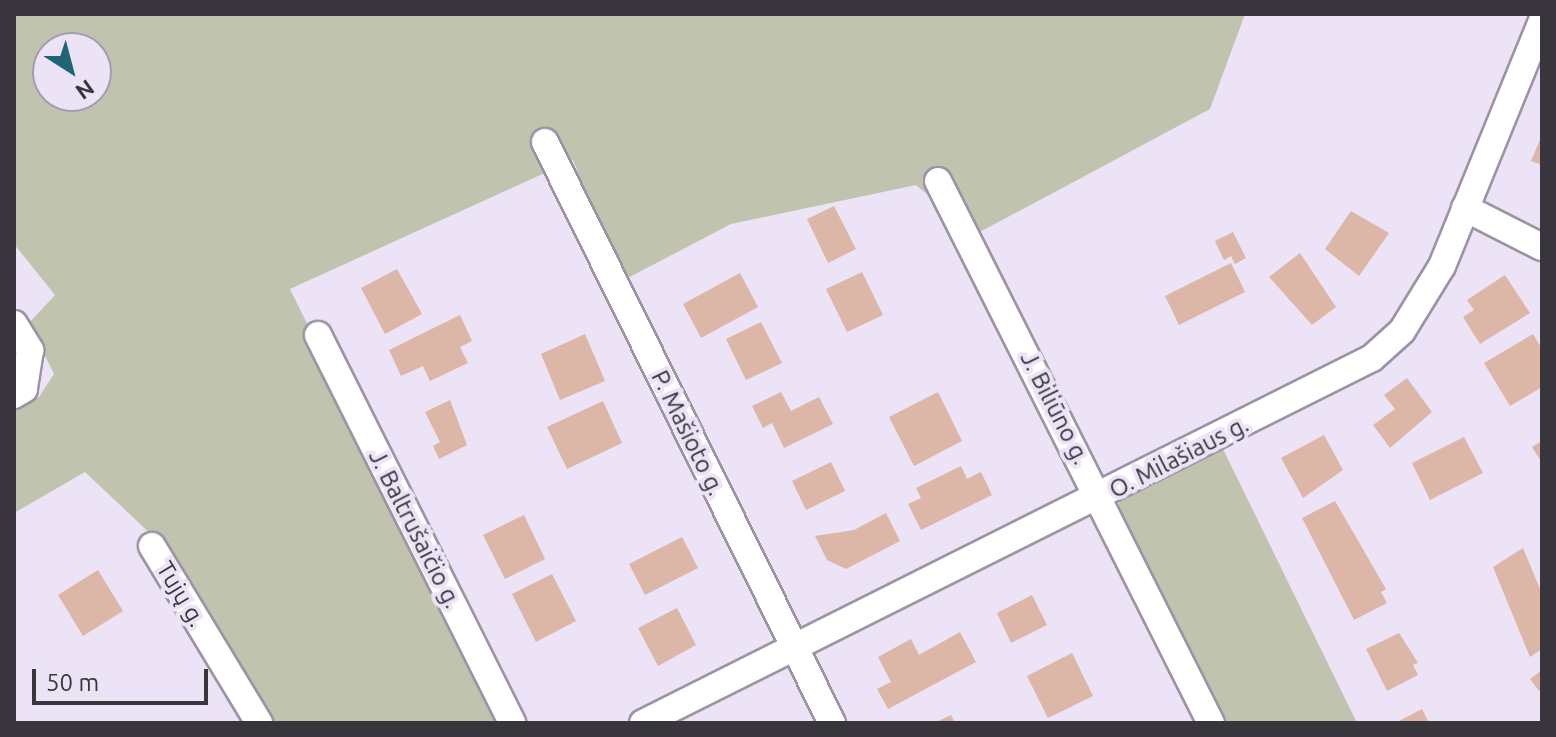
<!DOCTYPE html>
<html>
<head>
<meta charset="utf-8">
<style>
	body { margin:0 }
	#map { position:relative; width:1556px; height:737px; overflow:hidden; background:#ece3f6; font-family:Ubuntu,sans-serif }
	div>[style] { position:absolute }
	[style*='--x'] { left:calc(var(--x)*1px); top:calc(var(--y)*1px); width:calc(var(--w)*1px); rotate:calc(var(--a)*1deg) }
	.green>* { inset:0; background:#c0c3ae }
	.building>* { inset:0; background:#dcb6a7 }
	.roads { filter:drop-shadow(2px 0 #9c93a5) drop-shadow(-2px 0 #9c93a5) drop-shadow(0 2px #9c93a5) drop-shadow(0 -2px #9c93a5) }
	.minor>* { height:26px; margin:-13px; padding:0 13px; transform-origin:13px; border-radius:13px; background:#fff }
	span { translate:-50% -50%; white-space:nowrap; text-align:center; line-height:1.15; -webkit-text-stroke:8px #ece3f6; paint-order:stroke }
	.street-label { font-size:24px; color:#39353d }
	.frame { position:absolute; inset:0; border:16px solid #39353d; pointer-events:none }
	.north { position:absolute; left:32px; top:32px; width:80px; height:80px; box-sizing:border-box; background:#ece3f6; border:2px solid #a49dac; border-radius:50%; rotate:144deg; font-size:22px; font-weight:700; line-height:32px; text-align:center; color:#39353d }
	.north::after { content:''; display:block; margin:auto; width:28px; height:36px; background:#206576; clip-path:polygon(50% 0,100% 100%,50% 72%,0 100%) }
	.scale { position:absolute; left:32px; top:669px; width:176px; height:36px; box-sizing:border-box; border:4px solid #39353d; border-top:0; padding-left:10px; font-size:24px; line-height:28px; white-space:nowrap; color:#39353d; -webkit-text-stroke:6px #ece3f6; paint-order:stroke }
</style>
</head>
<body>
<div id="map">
	<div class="green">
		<div style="clip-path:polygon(evenodd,14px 14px,1245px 14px,1210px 109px,976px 234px,916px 185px,731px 224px,622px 281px,573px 160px,290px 289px,503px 723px,271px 723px,155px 538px,85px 472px,14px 513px,14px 411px,39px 397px,54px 374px,29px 323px,55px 295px,14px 244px,14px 14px,48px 48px,96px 48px,96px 96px,48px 96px,48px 48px)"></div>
		<div style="clip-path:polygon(1222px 447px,1357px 723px,1220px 723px,1114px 512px,1123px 496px)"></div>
	</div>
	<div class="building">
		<div style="clip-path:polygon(1542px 135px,1542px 165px,1531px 161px)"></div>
		<div style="clip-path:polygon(834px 206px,856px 249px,828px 263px,807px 219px)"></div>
		<div style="clip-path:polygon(1351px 211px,1389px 233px,1359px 276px,1325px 249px)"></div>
		<div style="clip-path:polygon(1233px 232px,1246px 258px,1235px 264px,1231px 256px,1224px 260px,1215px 241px)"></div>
		<div style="clip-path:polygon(1300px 253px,1336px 307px,1312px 325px,1269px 277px)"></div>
		<div style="clip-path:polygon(1231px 263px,1245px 292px,1179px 325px,1165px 296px)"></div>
		<div style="clip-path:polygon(397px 269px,422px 314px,385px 334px,361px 288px)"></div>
		<div style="clip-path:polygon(862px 272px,883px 315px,847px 332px,826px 289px)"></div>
		<div style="clip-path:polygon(740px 273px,758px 307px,701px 338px,683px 304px)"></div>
		<div style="clip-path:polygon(1505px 275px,1530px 313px,1480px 344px,1463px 317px,1474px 310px,1467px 300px)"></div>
		<div style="clip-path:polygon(460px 315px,472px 341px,460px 347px,468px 363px,430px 381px,423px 366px,401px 376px,389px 350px)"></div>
		<div style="clip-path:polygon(761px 322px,782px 363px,746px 380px,726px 339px)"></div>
		<div style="clip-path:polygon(585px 334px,605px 381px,560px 400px,541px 354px)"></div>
		<div style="clip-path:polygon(1533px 334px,1542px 349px,1542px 387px,1510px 406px,1484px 363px)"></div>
		<div style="clip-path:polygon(1407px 378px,1432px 412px,1390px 448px,1373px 425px,1395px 409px,1384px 395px)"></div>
		<div style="clip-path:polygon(781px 392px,791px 411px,819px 397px,833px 424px,784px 448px,772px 423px,763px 428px,752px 406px)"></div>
		<div style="clip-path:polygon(938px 392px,962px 441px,914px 466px,889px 417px)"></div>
		<div style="clip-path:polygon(450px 400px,467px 445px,439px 459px,433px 446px,440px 442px,425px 412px)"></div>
		<div style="clip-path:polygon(603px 401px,622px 443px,567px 469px,547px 427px)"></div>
		<div style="clip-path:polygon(1324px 435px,1343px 470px,1303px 498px,1281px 458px)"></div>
		<div style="clip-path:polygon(1464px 437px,1483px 473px,1430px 500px,1412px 463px)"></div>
		<div style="clip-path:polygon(1542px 441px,1542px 463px,1532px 447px)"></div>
		<div style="clip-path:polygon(831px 462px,845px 491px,806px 510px,792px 481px)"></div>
		<div style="clip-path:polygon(961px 466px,967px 479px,981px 472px,992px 495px,921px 530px,908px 504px,921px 498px,916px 488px)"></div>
		<div style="clip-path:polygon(1335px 501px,1386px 589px,1381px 592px,1387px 603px,1354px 620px,1302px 518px)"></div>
		<div style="clip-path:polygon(886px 513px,900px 541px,846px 569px,827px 560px,815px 536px,854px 530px)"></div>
		<div style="clip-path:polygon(524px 515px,545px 559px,505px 579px,483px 535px)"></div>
		<div style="clip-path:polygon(682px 537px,698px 568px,645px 595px,629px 564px)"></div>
		<div style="clip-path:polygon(1523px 548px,1542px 594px,1542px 649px,1530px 657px,1493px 567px)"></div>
		<div style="clip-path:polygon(98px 570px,123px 611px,83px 636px,58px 595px)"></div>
		<div style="clip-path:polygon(552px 574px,576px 621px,536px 642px,512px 594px)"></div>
		<div style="clip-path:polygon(1032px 595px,1047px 625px,1011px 643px,997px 613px)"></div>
		<div style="clip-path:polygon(677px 608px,696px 645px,658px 666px,638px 628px)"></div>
		<div style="clip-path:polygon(960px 632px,976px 662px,888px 709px,877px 689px,891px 682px,878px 657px,911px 639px,919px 655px)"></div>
		<div style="clip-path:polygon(1399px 633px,1418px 663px,1413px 665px,1418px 675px,1387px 691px,1366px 649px)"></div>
		<div style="clip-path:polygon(1072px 653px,1093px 696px,1048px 718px,1027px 676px)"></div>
		<div style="clip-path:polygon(1542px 670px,1542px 689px,1539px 691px,1530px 679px)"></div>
		<div style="clip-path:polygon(1422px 709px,1429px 723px,1395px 723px)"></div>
		<div style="clip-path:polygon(951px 715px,955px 723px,934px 723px)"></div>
	</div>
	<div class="roads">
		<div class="minor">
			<div style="--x:545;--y:142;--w:648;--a:63.71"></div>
			<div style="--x:938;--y:181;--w:607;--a:63.27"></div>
			<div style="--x:1465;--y:208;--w:86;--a:26.9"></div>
			<div style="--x:14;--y:324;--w:31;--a:58"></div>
			<div style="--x:30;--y:350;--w:39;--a:99"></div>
			<div style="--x:24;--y:389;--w:12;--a:149"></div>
			<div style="--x:318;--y:335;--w:434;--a:63.4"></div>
			<div style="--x:152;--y:546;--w:207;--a:58.8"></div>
			<div style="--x:643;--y:723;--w:815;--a:-26.6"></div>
			<div style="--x:1372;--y:358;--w:40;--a:-42"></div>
			<div style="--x:1402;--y:331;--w:76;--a:-58.4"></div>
			<div style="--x:1442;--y:266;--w:265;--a:-67.8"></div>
		</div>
	</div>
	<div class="street-label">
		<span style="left:1055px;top:408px;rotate:63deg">J. Biliūno g.</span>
		<span style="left:688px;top:433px;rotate:64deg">P. Mašioto g.</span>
		<span style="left:1179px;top:457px;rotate:-27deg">O. Milašiaus g.</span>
		<span style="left:415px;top:529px;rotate:63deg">J. Baltrušaičio g.</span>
		<span style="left:181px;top:594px;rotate:59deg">Tujų g.</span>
	</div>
	<div class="frame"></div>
	<div class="north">N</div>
	<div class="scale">50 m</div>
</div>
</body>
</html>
